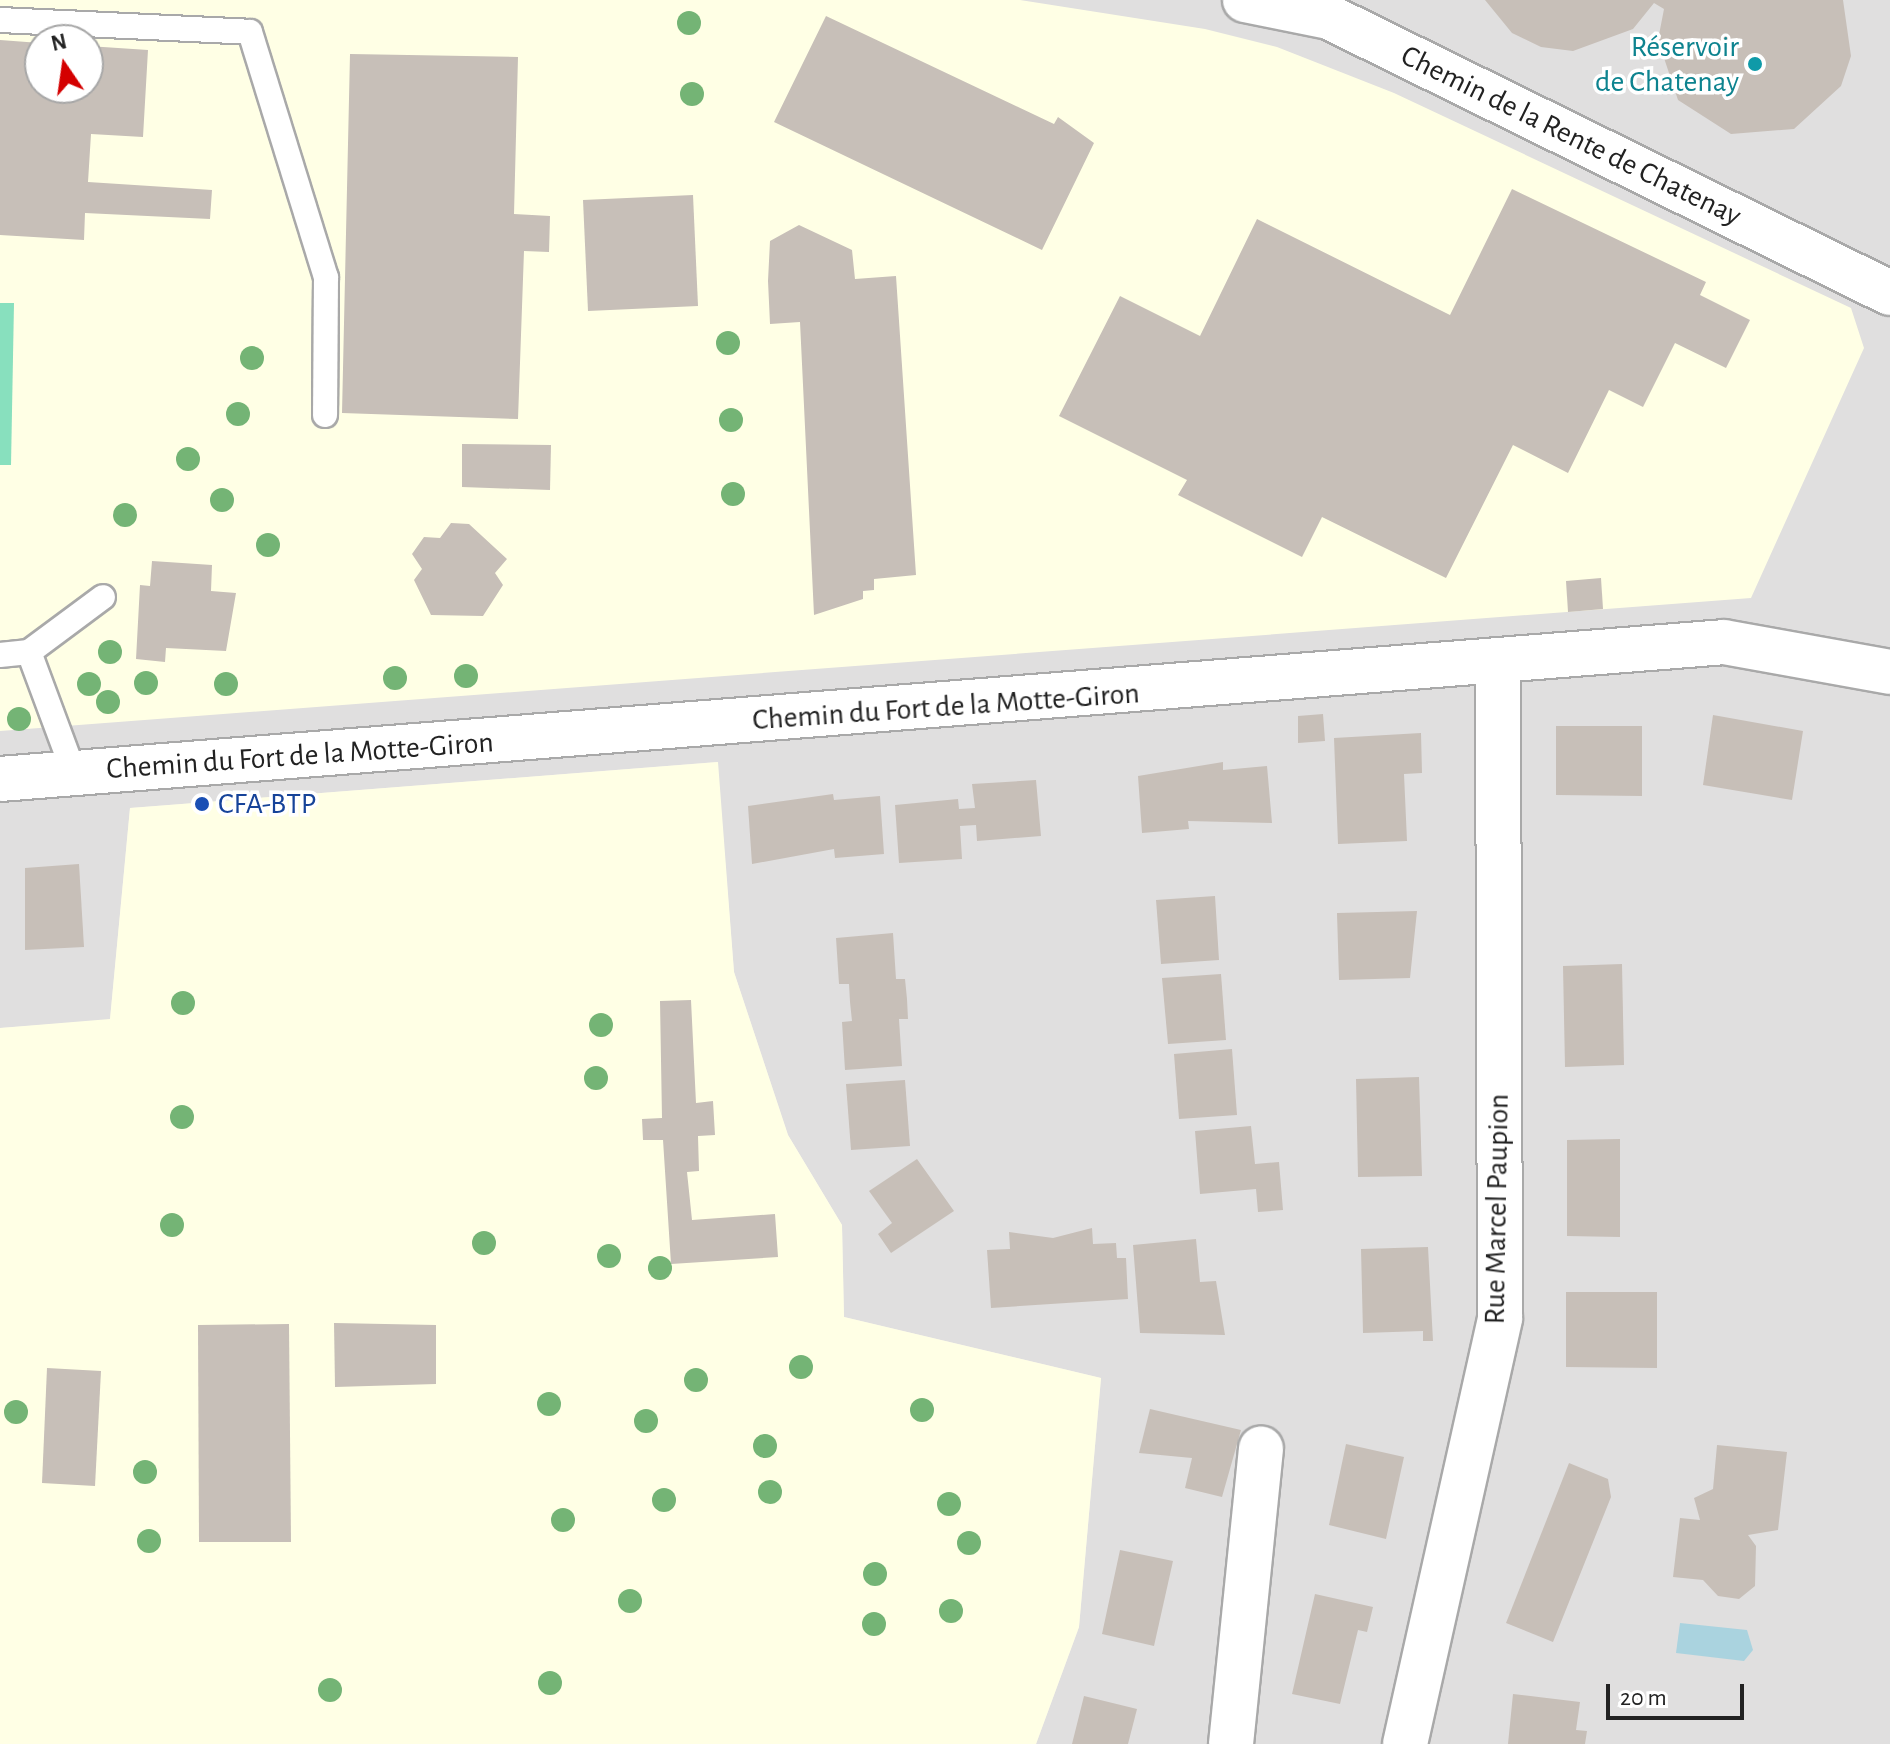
<!DOCTYPE html>
<html>
<head>
<meta charset="utf-8">
<style>
	body { margin:0 }
	#map { position:relative; width:1890px; height:1744px; overflow:hidden; background:#f2efe9; font-family:"Alegreya Sans",sans-serif }
	div>[style] { position:absolute }
	[style*='--x'] { left:calc(var(--x)*1px); top:calc(var(--y)*1px); width:calc(var(--w)*1px); rotate:calc(var(--a)*1deg) }
	.residential>* { inset:0; background:#e0dfdf }
	.education>* { inset:0; background:#ffffe5 }
	.pitch>* { inset:0; background:#88e0be }
	.water>* { inset:0; background:#aad3df }
	.building>* { inset:0; background:#c7bfb8 }
	.roads { filter:drop-shadow(2px 0 #a9a9a9) drop-shadow(-2px 0 #a9a9a9) drop-shadow(0 2px #a9a9a9) drop-shadow(0 -2px #a9a9a9) }
	.lane>* { height:24px; margin:-12px; padding:0 12px; transform-origin:12px; border-radius:12px; background:#fff }
	.street>* { height:44px; margin:-22px; padding:0 22px; transform-origin:22px; border-radius:22px; background:#fff }
	.trees>* { width:24px; height:24px; margin:-12px; border-radius:50%; background:#74b475 }
	.dots>* { width:22px; height:22px; translate:-50% -50%; box-sizing:border-box; border:4px solid #fff; border-radius:50% }
	span { translate:-50% -50%; white-space:nowrap; text-align:center; line-height:1.15; -webkit-text-stroke:7px #fff; paint-order:stroke }
	.culture-label { font-size:30px; color:#0d838f }
	.right { translate:-100% -50%; text-align:right }
	.street-label { font-size:30px; color:#222 }
	.transit-label { font-size:30px; color:#164399 }
	.left { translate:0 -50%; text-align:left }
	.north { position:absolute; left:24px; top:24px; width:80px; height:80px; box-sizing:border-box; background:#fff; border:2px solid #a7a7a7; border-radius:50%; rotate:347deg; font-size:22px; font-weight:700; line-height:32px; text-align:center; color:#222 }
	.north::after { content:''; display:block; margin:auto; width:28px; height:36px; background:#d40000; clip-path:polygon(50% 0,100% 100%,50% 72%,0 100%) }
	.scale { position:absolute; left:1606px; top:1684px; width:138px; height:36px; box-sizing:border-box; border:4px solid #222; border-top:0; padding-left:10px; font-size:24px; line-height:28px; white-space:nowrap; color:#222; -webkit-text-stroke:6px #fff; paint-order:stroke }
</style>
</head>
<body>
<div id="map">
	<div class="residential">
		<div style="clip-path:polygon(evenodd,0 0,1890px 0,1890px 1744px,1036px 1744px,1079px 1627px,1101px 1378px,844px 1317px,842px 1225px,788px 1135px,734px 972px,717px 762px,130px 808px,110px 1020px,0 1028px,0 0,40px 40px,88px 40px,88px 88px,40px 88px,40px 40px)"></div>
	</div>
	<div class="education">
		<div style="clip-path:polygon(evenodd,0 0,1020px 0,1205px 29px,1277px 47px,1394px 93px,1851px 308px,1864px 348px,1751px 598px,0 731px,0 0,40px 40px,88px 40px,88px 88px,40px 88px,40px 40px)"></div>
		<div style="clip-path:polygon(718px 762px,734px 972px,788px 1135px,842px 1225px,844px 1317px,1101px 1378px,1079px 1627px,1036px 1744px,0 1744px,0 1028px,110px 1019px,130px 808px)"></div>
	</div>
	<div class="pitch">
		<div style="clip-path:polygon(0 303px,14px 303px,11px 465px,0 465px)"></div>
	</div>
	<div class="water">
		<div style="clip-path:polygon(1680px 1623px,1747px 1630px,1753px 1650px,1744px 1661px,1676px 1653px)"></div>
	</div>
	<div class="building">
		<div style="clip-path:polygon(1485px 0,1843px 0,1851px 56px,1841px 86px,1794px 129px,1731px 134px,1678px 100px,1658px 40px,1664px 9px,1654px 3px,1633px 29px,1573px 51px,1541px 47px,1512px 33px)"></div>
		<div style="clip-path:polygon(826px 16px,1054px 124px,1058px 117px,1094px 143px,1042px 250px,774px 122px)"></div>
		<div style="clip-path:polygon(0 40px,40px 43px,40px 88px,88px 88px,88px 46px,148px 50px,143px 137px,91px 134px,88px 182px,212px 190px,210px 219px,85px 213px,84px 240px,0 235px)"></div>
		<div style="clip-path:polygon(350px 54px,518px 57px,514px 214px,550px 216px,549px 252px,524px 251px,518px 419px,342px 413px)"></div>
		<div style="clip-path:polygon(1512px 189px,1706px 282px,1700px 295px,1750px 320px,1726px 368px,1675px 343px,1643px 407px,1609px 390px,1568px 473px,1513px 445px,1446px 578px,1322px 517px,1302px 557px,1178px 495px,1187px 480px,1059px 416px,1120px 296px,1200px 336px,1257px 219px,1450px 315px)"></div>
		<div style="clip-path:polygon(693px 195px,698px 306px,588px 311px,583px 200px)"></div>
		<div style="clip-path:polygon(799px 225px,852px 250px,855px 279px,896px 276px,916px 575px,874px 579px,874px 590px,863px 591px,863px 599px,814px 615px,800px 322px,770px 324px,768px 281px,770px 241px)"></div>
		<div style="clip-path:polygon(462px 444px,551px 445px,550px 490px,462px 487px)"></div>
		<div style="clip-path:polygon(451px 523px,469px 524px,507px 559px,495px 573px,503px 585px,483px 616px,431px 615px,414px 580px,422px 569px,412px 554px,424px 537px,440px 538px)"></div>
		<div style="clip-path:polygon(152px 561px,212px 565px,211px 591px,236px 593px,226px 651px,166px 648px,165px 662px,136px 659px,140px 585px,150px 586px)"></div>
		<div style="clip-path:polygon(1601px 578px,1603px 609px,1568px 612px,1566px 581px)"></div>
		<div style="clip-path:polygon(1323px 714px,1325px 741px,1298px 743px,1298px 716px)"></div>
		<div style="clip-path:polygon(1713px 715px,1803px 731px,1792px 800px,1703px 785px)"></div>
		<div style="clip-path:polygon(1556px 726px,1642px 726px,1642px 796px,1556px 795px)"></div>
		<div style="clip-path:polygon(1421px 733px,1422px 773px,1404px 774px,1407px 841px,1338px 844px,1334px 738px)"></div>
		<div style="clip-path:polygon(1223px 762px,1223px 770px,1267px 766px,1272px 823px,1188px 821px,1189px 829px,1142px 833px,1138px 776px)"></div>
		<div style="clip-path:polygon(1036px 780px,1041px 836px,977px 841px,976px 825px,960px 826px,962px 859px,899px 863px,895px 805px,958px 799px,959px 809px,975px 808px,972px 784px)"></div>
		<div style="clip-path:polygon(833px 794px,834px 800px,880px 796px,884px 854px,835px 858px,834px 849px,752px 864px,748px 806px)"></div>
		<div style="clip-path:polygon(79px 864px,84px 947px,25px 950px,25px 868px)"></div>
		<div style="clip-path:polygon(1215px 896px,1219px 960px,1161px 964px,1156px 900px)"></div>
		<div style="clip-path:polygon(1417px 911px,1410px 978px,1339px 980px,1337px 913px)"></div>
		<div style="clip-path:polygon(893px 933px,896px 979px,905px 979px,907px 999px,908px 1019px,899px 1019px,902px 1066px,845px 1070px,842px 1022px,852px 1021px,850px 1002px,849px 984px,839px 984px,836px 938px)"></div>
		<div style="clip-path:polygon(1622px 964px,1624px 1065px,1565px 1067px,1563px 966px)"></div>
		<div style="clip-path:polygon(1221px 974px,1226px 1040px,1168px 1044px,1162px 978px)"></div>
		<div style="clip-path:polygon(691px 1000px,696px 1103px,713px 1101px,715px 1135px,698px 1136px,699px 1171px,687px 1172px,692px 1220px,775px 1214px,778px 1257px,671px 1264px,663px 1140px,643px 1140px,642px 1119px,662px 1118px,660px 1001px)"></div>
		<div style="clip-path:polygon(1232px 1049px,1237px 1115px,1179px 1119px,1174px 1054px)"></div>
		<div style="clip-path:polygon(1419px 1077px,1422px 1176px,1358px 1177px,1356px 1079px)"></div>
		<div style="clip-path:polygon(905px 1080px,910px 1146px,851px 1150px,846px 1084px)"></div>
		<div style="clip-path:polygon(1251px 1126px,1255px 1164px,1279px 1162px,1283px 1210px,1258px 1212px,1256px 1189px,1200px 1194px,1195px 1131px)"></div>
		<div style="clip-path:polygon(1620px 1139px,1620px 1237px,1567px 1236px,1567px 1140px)"></div>
		<div style="clip-path:polygon(917px 1159px,954px 1211px,891px 1253px,878px 1234px,892px 1223px,869px 1191px)"></div>
		<div style="clip-path:polygon(1092px 1228px,1093px 1244px,1116px 1243px,1117px 1258px,1126px 1258px,1128px 1299px,991px 1308px,987px 1250px,1010px 1249px,1009px 1232px,1053px 1238px)"></div>
		<div style="clip-path:polygon(1196px 1239px,1200px 1282px,1216px 1281px,1225px 1335px,1140px 1333px,1133px 1245px)"></div>
		<div style="clip-path:polygon(1428px 1247px,1433px 1341px,1423px 1341px,1423px 1331px,1363px 1333px,1361px 1249px)"></div>
		<div style="clip-path:polygon(1566px 1292px,1657px 1292px,1657px 1368px,1566px 1367px)"></div>
		<div style="clip-path:polygon(334px 1323px,436px 1325px,436px 1384px,335px 1387px)"></div>
		<div style="clip-path:polygon(289px 1324px,291px 1542px,199px 1542px,198px 1325px)"></div>
		<div style="clip-path:polygon(47px 1368px,101px 1371px,95px 1486px,42px 1483px)"></div>
		<div style="clip-path:polygon(1150px 1409px,1241px 1430px,1222px 1497px,1185px 1488px,1192px 1458px,1139px 1453px)"></div>
		<div style="clip-path:polygon(1346px 1444px,1404px 1457px,1386px 1539px,1329px 1525px)"></div>
		<div style="clip-path:polygon(1717px 1445px,1787px 1452px,1778px 1530px,1748px 1535px,1756px 1546px,1755px 1586px,1739px 1599px,1718px 1596px,1703px 1580px,1673px 1577px,1680px 1518px,1700px 1520px,1694px 1498px,1713px 1489px)"></div>
		<div style="clip-path:polygon(1569px 1463px,1608px 1479px,1611px 1497px,1553px 1642px,1506px 1623px)"></div>
		<div style="clip-path:polygon(1120px 1550px,1173px 1561px,1154px 1646px,1102px 1634px)"></div>
		<div style="clip-path:polygon(1315px 1594px,1373px 1607px,1367px 1632px,1358px 1630px,1340px 1704px,1292px 1694px)"></div>
		<div style="clip-path:polygon(1513px 1694px,1580px 1702px,1576px 1730px,1587px 1731px,1585px 1744px,1508px 1744px)"></div>
		<div style="clip-path:polygon(1084px 1696px,1137px 1709px,1128px 1744px,1072px 1744px)"></div>
	</div>
	<div class="roads">
		<div class="lane">
			<div style="--x:0;--y:20;--w:250;--a:2.7"></div>
			<div style="--x:250;--y:32;--w:257;--a:72.8"></div>
			<div style="--x:326;--y:277;--w:138;--a:90.4"></div>
			<div style="--x:29;--y:652;--w:92;--a:-36.6"></div>
			<div style="--x:0;--y:655;--w:29;--a:-6"></div>
			<div style="--x:29;--y:652;--w:129;--a:69.6"></div>
		</div>
		<div class="street">
			<div style="--x:1245;--y:0;--w:86;--a:11.4"></div>
			<div style="--x:1329;--y:17;--w:625;--a:26.2"></div>
			<div style="--x:0;--y:779;--w:1729;--a:-4.54"></div>
			<div style="--x:1724;--y:642;--w:169;--a:10.2"></div>
			<div style="--x:1231;--y:1744;--w:297;--a:-84.2"></div>
			<div style="--x:1405;--y:1744;--w:436;--a:-77.4"></div>
			<div style="--x:1500;--y:1318;--w:653;--a:-90.18"></div>
		</div>
	</div>
	<div class="trees">
		<div style="left:689px;top:23px"></div>
		<div style="left:692px;top:94px"></div>
		<div style="left:728px;top:343px"></div>
		<div style="left:252px;top:358px"></div>
		<div style="left:238px;top:414px"></div>
		<div style="left:731px;top:420px"></div>
		<div style="left:188px;top:459px"></div>
		<div style="left:733px;top:494px"></div>
		<div style="left:222px;top:500px"></div>
		<div style="left:125px;top:515px"></div>
		<div style="left:268px;top:545px"></div>
		<div style="left:110px;top:652px"></div>
		<div style="left:466px;top:676px"></div>
		<div style="left:395px;top:678px"></div>
		<div style="left:146px;top:683px"></div>
		<div style="left:89px;top:684px"></div>
		<div style="left:226px;top:684px"></div>
		<div style="left:108px;top:702px"></div>
		<div style="left:19px;top:719px"></div>
		<div style="left:183px;top:1003px"></div>
		<div style="left:601px;top:1025px"></div>
		<div style="left:596px;top:1078px"></div>
		<div style="left:182px;top:1117px"></div>
		<div style="left:172px;top:1225px"></div>
		<div style="left:484px;top:1243px"></div>
		<div style="left:609px;top:1256px"></div>
		<div style="left:660px;top:1268px"></div>
		<div style="left:801px;top:1367px"></div>
		<div style="left:696px;top:1380px"></div>
		<div style="left:549px;top:1404px"></div>
		<div style="left:922px;top:1410px"></div>
		<div style="left:16px;top:1412px"></div>
		<div style="left:646px;top:1421px"></div>
		<div style="left:765px;top:1446px"></div>
		<div style="left:145px;top:1472px"></div>
		<div style="left:770px;top:1492px"></div>
		<div style="left:664px;top:1500px"></div>
		<div style="left:949px;top:1504px"></div>
		<div style="left:563px;top:1520px"></div>
		<div style="left:149px;top:1541px"></div>
		<div style="left:969px;top:1543px"></div>
		<div style="left:875px;top:1574px"></div>
		<div style="left:630px;top:1601px"></div>
		<div style="left:951px;top:1611px"></div>
		<div style="left:874px;top:1624px"></div>
		<div style="left:550px;top:1683px"></div>
		<div style="left:330px;top:1690px"></div>
	</div>
	<div class="dots">
		<div style="left:1755px;top:64px;background:#0f9aa8"></div>
		<div style="left:202px;top:804px;background:#1a4fb4"></div>
	</div>
	<div class="culture-label">
		<span class="right" style="left:1739px;top:64px">Réservoir<br>de Chatenay</span>
	</div>
	<div class="street-label">
		<span style="left:1571px;top:136px;rotate:26deg">Chemin de la Rente de Chatenay</span>
		<span style="left:946px;top:707px;rotate:-4deg">Chemin du Fort de la Motte-Giron</span>
		<span style="left:300px;top:756px;rotate:-4deg">Chemin du Fort de la Motte-Giron</span>
		<span style="left:1497px;top:1209px;rotate:-89deg">Rue Marcel Paupion</span>
	</div>
	<div class="transit-label">
		<span class="left" style="left:218px;top:804px">CFA-BTP</span>
	</div>
	<div class="north">N</div>
	<div class="scale">20 m</div>
</div>
</body>
</html>
